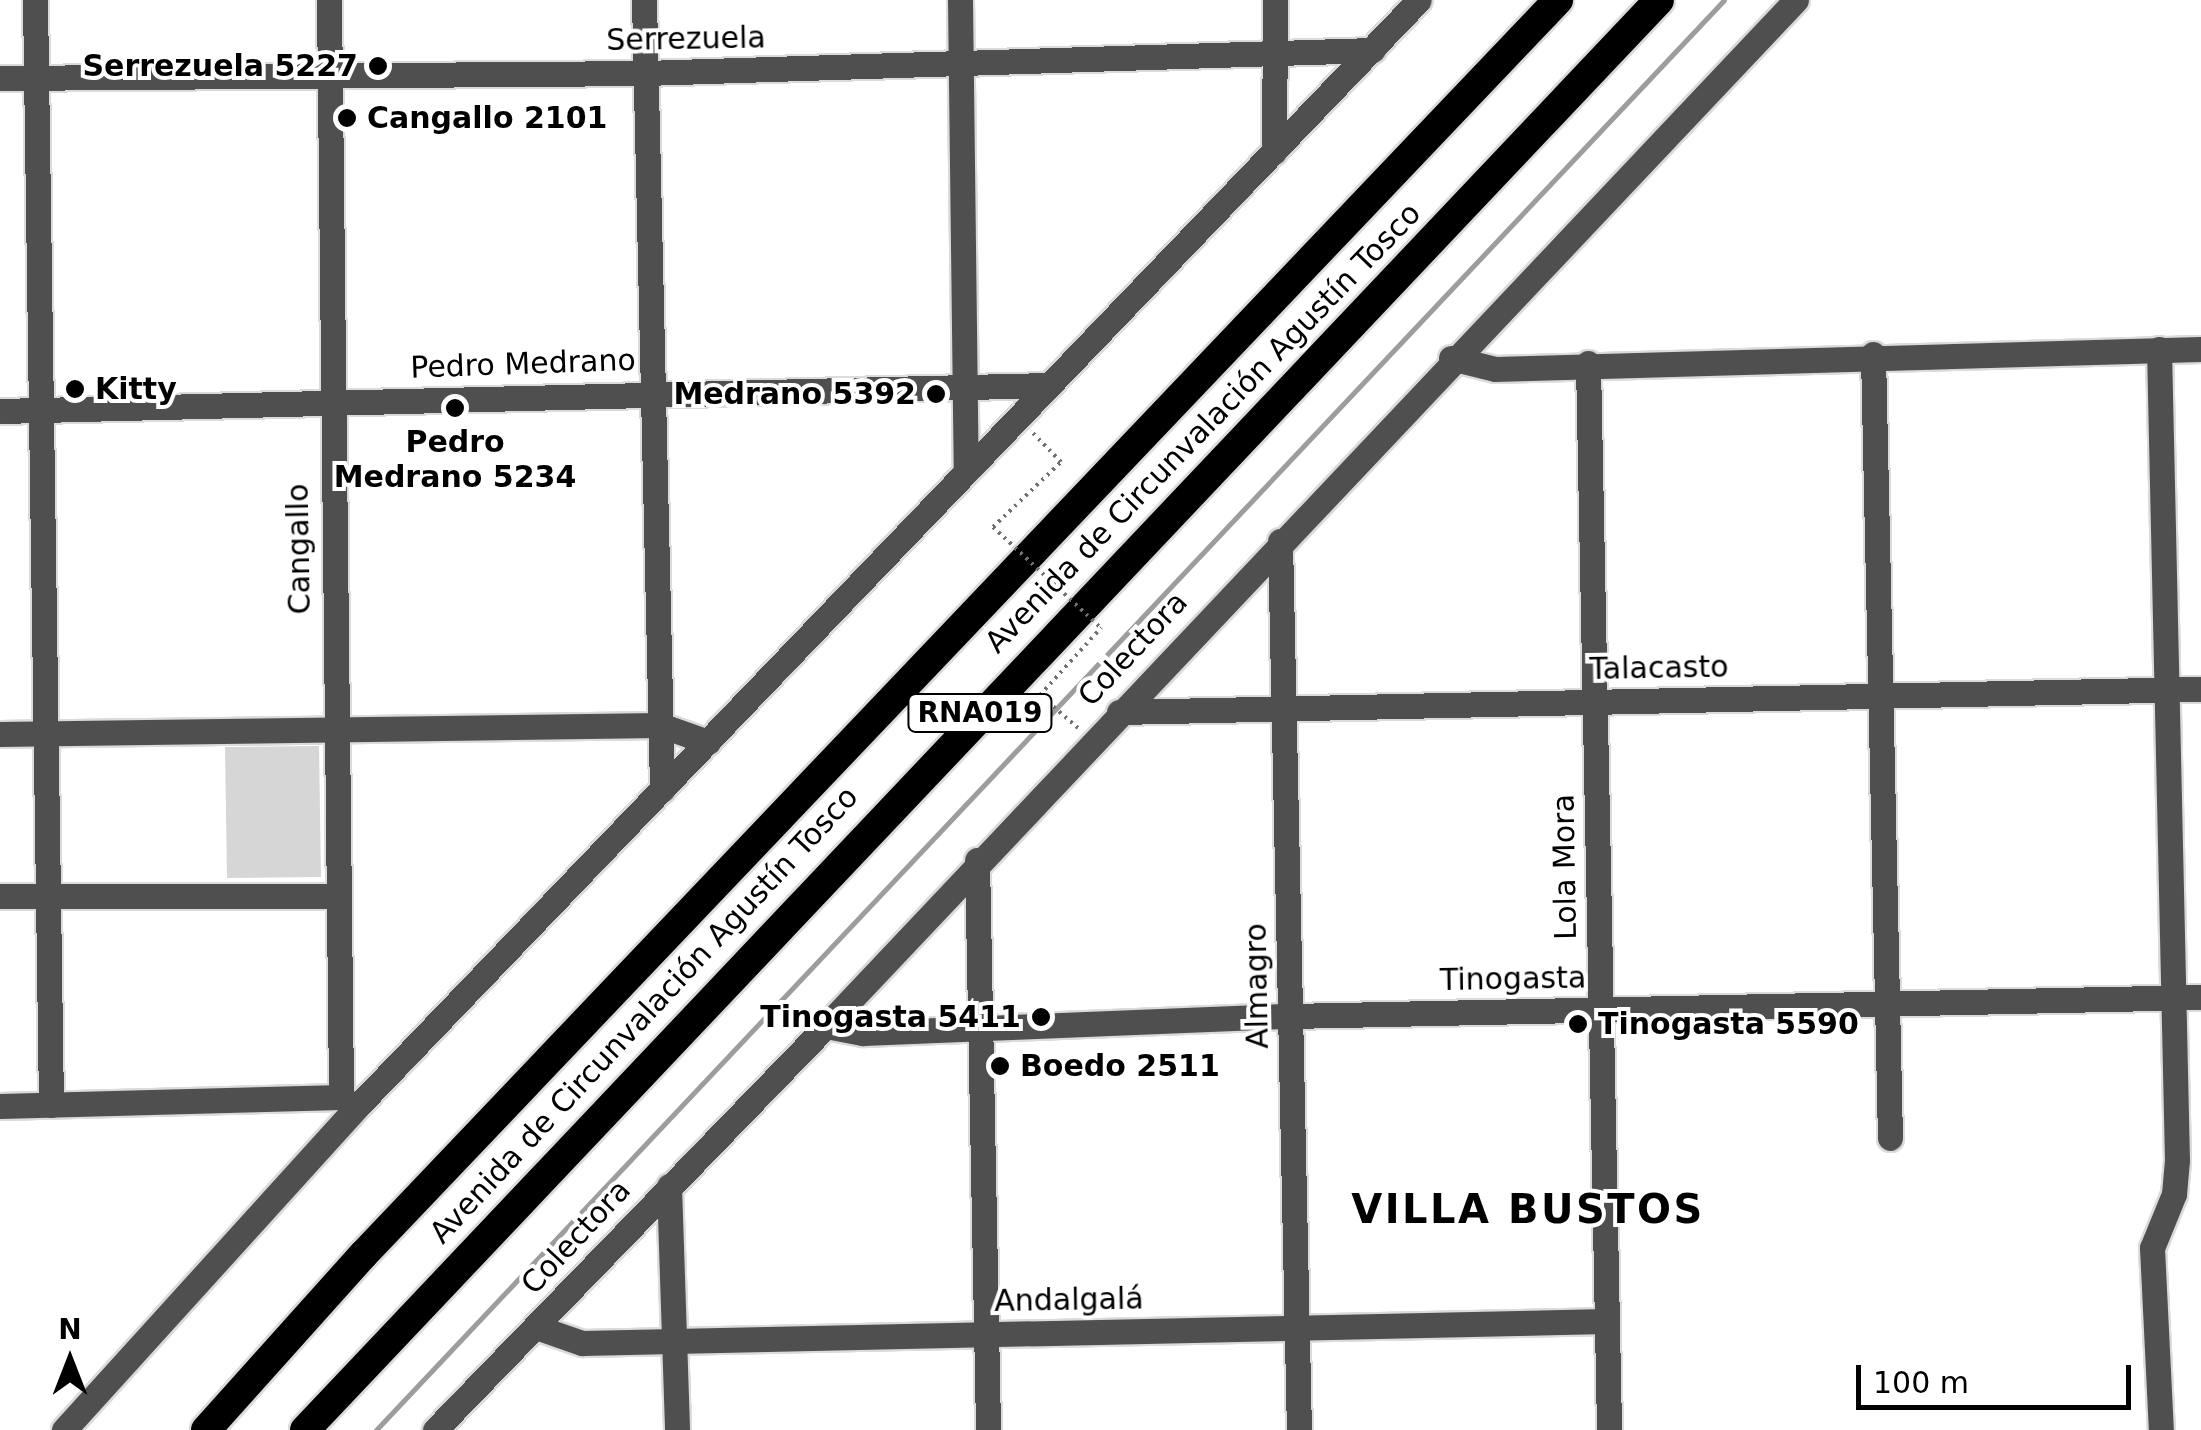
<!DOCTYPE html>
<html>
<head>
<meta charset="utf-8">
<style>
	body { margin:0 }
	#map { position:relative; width:2201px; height:1430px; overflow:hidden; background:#fff; font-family:"DejaVu Sans",sans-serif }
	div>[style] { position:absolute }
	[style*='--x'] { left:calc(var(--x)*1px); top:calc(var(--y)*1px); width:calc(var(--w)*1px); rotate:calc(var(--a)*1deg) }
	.green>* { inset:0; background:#d6d6d6 }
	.stream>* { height:5px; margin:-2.5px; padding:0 2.5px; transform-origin:2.5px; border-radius:2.5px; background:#9d9d9d }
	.path>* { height:4px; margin-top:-2px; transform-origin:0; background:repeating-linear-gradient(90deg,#717171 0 2.5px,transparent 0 7.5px) }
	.roads { filter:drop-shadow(2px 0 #dbdbdb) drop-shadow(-2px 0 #dbdbdb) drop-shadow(0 2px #dbdbdb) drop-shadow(0 -2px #dbdbdb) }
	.minor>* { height:25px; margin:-12.5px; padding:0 12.5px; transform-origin:12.5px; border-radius:12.5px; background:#4f4f4f }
	.highway>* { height:30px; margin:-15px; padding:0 15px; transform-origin:15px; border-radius:15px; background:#000 }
	.path-bridge>* { height:4px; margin-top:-2px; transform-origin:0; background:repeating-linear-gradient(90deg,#717171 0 2.5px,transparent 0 7.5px) }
	.dots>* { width:28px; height:28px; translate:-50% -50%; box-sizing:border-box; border:5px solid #fff; border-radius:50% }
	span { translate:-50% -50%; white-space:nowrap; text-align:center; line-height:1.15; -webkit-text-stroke:8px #fff; paint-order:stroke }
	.shield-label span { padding:2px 8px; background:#fff; border:2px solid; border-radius:8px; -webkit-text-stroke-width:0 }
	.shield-label { font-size:28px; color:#000; font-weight:700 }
	.street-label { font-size:30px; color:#000 }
	.poi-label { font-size:30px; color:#000; font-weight:700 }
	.right { translate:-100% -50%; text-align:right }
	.left { translate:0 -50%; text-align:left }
	.district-label { font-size:40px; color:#000; font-weight:700; letter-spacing:2.5px }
	.north { position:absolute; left:20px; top:1310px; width:100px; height:100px; -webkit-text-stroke:8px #fff; paint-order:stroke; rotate:0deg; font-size:28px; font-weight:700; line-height:40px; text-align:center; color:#000 }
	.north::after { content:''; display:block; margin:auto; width:35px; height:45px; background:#000; clip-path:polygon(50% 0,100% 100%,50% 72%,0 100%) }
	.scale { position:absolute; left:1856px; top:1365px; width:275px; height:45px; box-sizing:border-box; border:5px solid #000; border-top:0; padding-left:12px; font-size:30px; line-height:35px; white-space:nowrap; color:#000; -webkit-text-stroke:8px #fff; paint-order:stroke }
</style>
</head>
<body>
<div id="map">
	<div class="green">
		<div style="clip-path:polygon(319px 746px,321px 877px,227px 878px,225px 747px)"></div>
	</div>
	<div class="stream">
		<div style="--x:376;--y:1430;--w:1965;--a:-46.69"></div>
	</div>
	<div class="path">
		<div style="--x:993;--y:527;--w:94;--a:-43.7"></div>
		<div style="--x:1061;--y:462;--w:42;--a:-134"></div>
		<div style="--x:1078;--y:728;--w:50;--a:-139"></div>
		<div style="--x:1040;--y:695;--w:91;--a:-47.7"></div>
	</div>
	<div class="roads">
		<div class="minor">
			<div style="--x:35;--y:0;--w:1105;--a:89.17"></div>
			<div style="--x:329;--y:0;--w:1097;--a:89.37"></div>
			<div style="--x:644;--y:0;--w:790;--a:88.69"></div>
			<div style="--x:960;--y:0;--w:471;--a:89.3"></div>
			<div style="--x:0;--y:78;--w:645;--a:-0.44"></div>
			<div style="--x:645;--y:73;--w:728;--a:-1.81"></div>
			<div style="--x:1274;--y:152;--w:152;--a:-89.6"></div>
			<div style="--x:2159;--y:349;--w:811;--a:88.73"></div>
			<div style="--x:2177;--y:1160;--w:34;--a:95"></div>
			<div style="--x:2174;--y:1194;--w:58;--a:112.2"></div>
			<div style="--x:2152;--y:1248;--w:182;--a:87.2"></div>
			<div style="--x:1873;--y:354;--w:784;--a:88.76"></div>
			<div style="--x:1451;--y:358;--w:45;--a:14"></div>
			<div style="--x:1495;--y:369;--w:706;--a:-1.62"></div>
			<div style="--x:1588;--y:363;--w:1067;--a:88.87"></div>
			<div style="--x:0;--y:411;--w:1048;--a:-1.42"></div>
			<div style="--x:1280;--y:541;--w:889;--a:88.78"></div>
			<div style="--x:1119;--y:712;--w:1082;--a:-1.22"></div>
			<div style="--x:0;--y:734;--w:660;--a:-0.78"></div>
			<div style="--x:660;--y:725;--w:51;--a:19.5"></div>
			<div style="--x:977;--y:860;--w:570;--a:88.89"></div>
			<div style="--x:0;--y:896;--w:336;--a:0"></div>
			<div style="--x:826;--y:1026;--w:38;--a:11"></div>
			<div style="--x:863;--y:1033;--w:427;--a:-2.3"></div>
			<div style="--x:1290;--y:1016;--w:911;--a:-1.19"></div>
			<div style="--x:0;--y:1106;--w:341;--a:-1.5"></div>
			<div style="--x:341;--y:1097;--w:14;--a:36"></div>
			<div style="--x:669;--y:1186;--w:244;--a:88.1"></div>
			<div style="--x:536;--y:1327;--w:49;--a:19.2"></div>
			<div style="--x:582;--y:1343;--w:1025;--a:-1.23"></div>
			<div style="--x:64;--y:1430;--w:435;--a:-47.8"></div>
			<div style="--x:356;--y:1108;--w:1535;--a:-46.19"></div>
			<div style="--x:435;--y:1430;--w:562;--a:-45.94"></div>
			<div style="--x:826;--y:1026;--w:1412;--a:-46.61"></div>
		</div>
		<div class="highway">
			<div style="--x:206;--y:1430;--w:235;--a:-48.1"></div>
			<div style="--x:363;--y:1255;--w:1733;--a:-46.4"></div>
			<div style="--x:305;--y:1430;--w:1969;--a:-46.56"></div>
		</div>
	</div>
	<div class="path-bridge">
		<div style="--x:993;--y:527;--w:148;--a:43.1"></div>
	</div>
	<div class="dots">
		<div style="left:378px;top:66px;background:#000"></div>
		<div style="left:347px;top:118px;background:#000"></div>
		<div style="left:75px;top:389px;background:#000"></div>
		<div style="left:936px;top:394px;background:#000"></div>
		<div style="left:455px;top:408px;background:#000"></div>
		<div style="left:1041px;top:1017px;background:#000"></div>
		<div style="left:1578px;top:1024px;background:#000"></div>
		<div style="left:1000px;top:1066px;background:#000"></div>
	</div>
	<div class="shield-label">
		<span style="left:980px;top:713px">RNA019</span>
	</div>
	<div class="street-label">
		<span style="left:686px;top:39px;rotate:-1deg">Serrezuela</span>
		<span style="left:523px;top:364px;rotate:-2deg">Pedro Medrano</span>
		<span style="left:1203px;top:428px;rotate:-46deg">Avenida de Circunvalación Agustín Tosco</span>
		<span style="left:299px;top:549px;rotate:-91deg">Cangallo</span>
		<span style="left:1133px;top:649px;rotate:-47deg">Colectora</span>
		<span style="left:1659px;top:668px;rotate:-1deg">Talacasto</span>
		<span style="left:1565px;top:867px;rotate:-91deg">Lola Mora</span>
		<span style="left:1513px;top:979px;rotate:-1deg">Tinogasta</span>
		<span style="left:1257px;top:986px;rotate:-91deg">Almagro</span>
		<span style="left:644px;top:1015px;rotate:-47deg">Avenida de Circunvalación Agustín Tosco</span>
		<span style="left:576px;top:1237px;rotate:-47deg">Colectora</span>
		<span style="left:1069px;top:1300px;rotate:-1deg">Andalgalá</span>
	</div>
	<div class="poi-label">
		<span class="right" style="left:358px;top:66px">Serrezuela 5227</span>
		<span class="left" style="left:367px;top:118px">Cangallo 2101</span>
		<span class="left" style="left:95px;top:389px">Kitty</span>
		<span class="right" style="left:916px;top:394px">Medrano 5392</span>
		<span style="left:455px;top:459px">Pedro<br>Medrano 5234</span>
		<span class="right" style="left:1021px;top:1017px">Tinogasta 5411</span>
		<span class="left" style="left:1598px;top:1024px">Tinogasta 5590</span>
		<span class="left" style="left:1020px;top:1066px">Boedo 2511</span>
	</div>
	<div class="district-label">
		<span style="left:1528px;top:1209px">VILLA BUSTOS</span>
	</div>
	<div class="north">N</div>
	<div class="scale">100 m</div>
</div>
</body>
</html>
